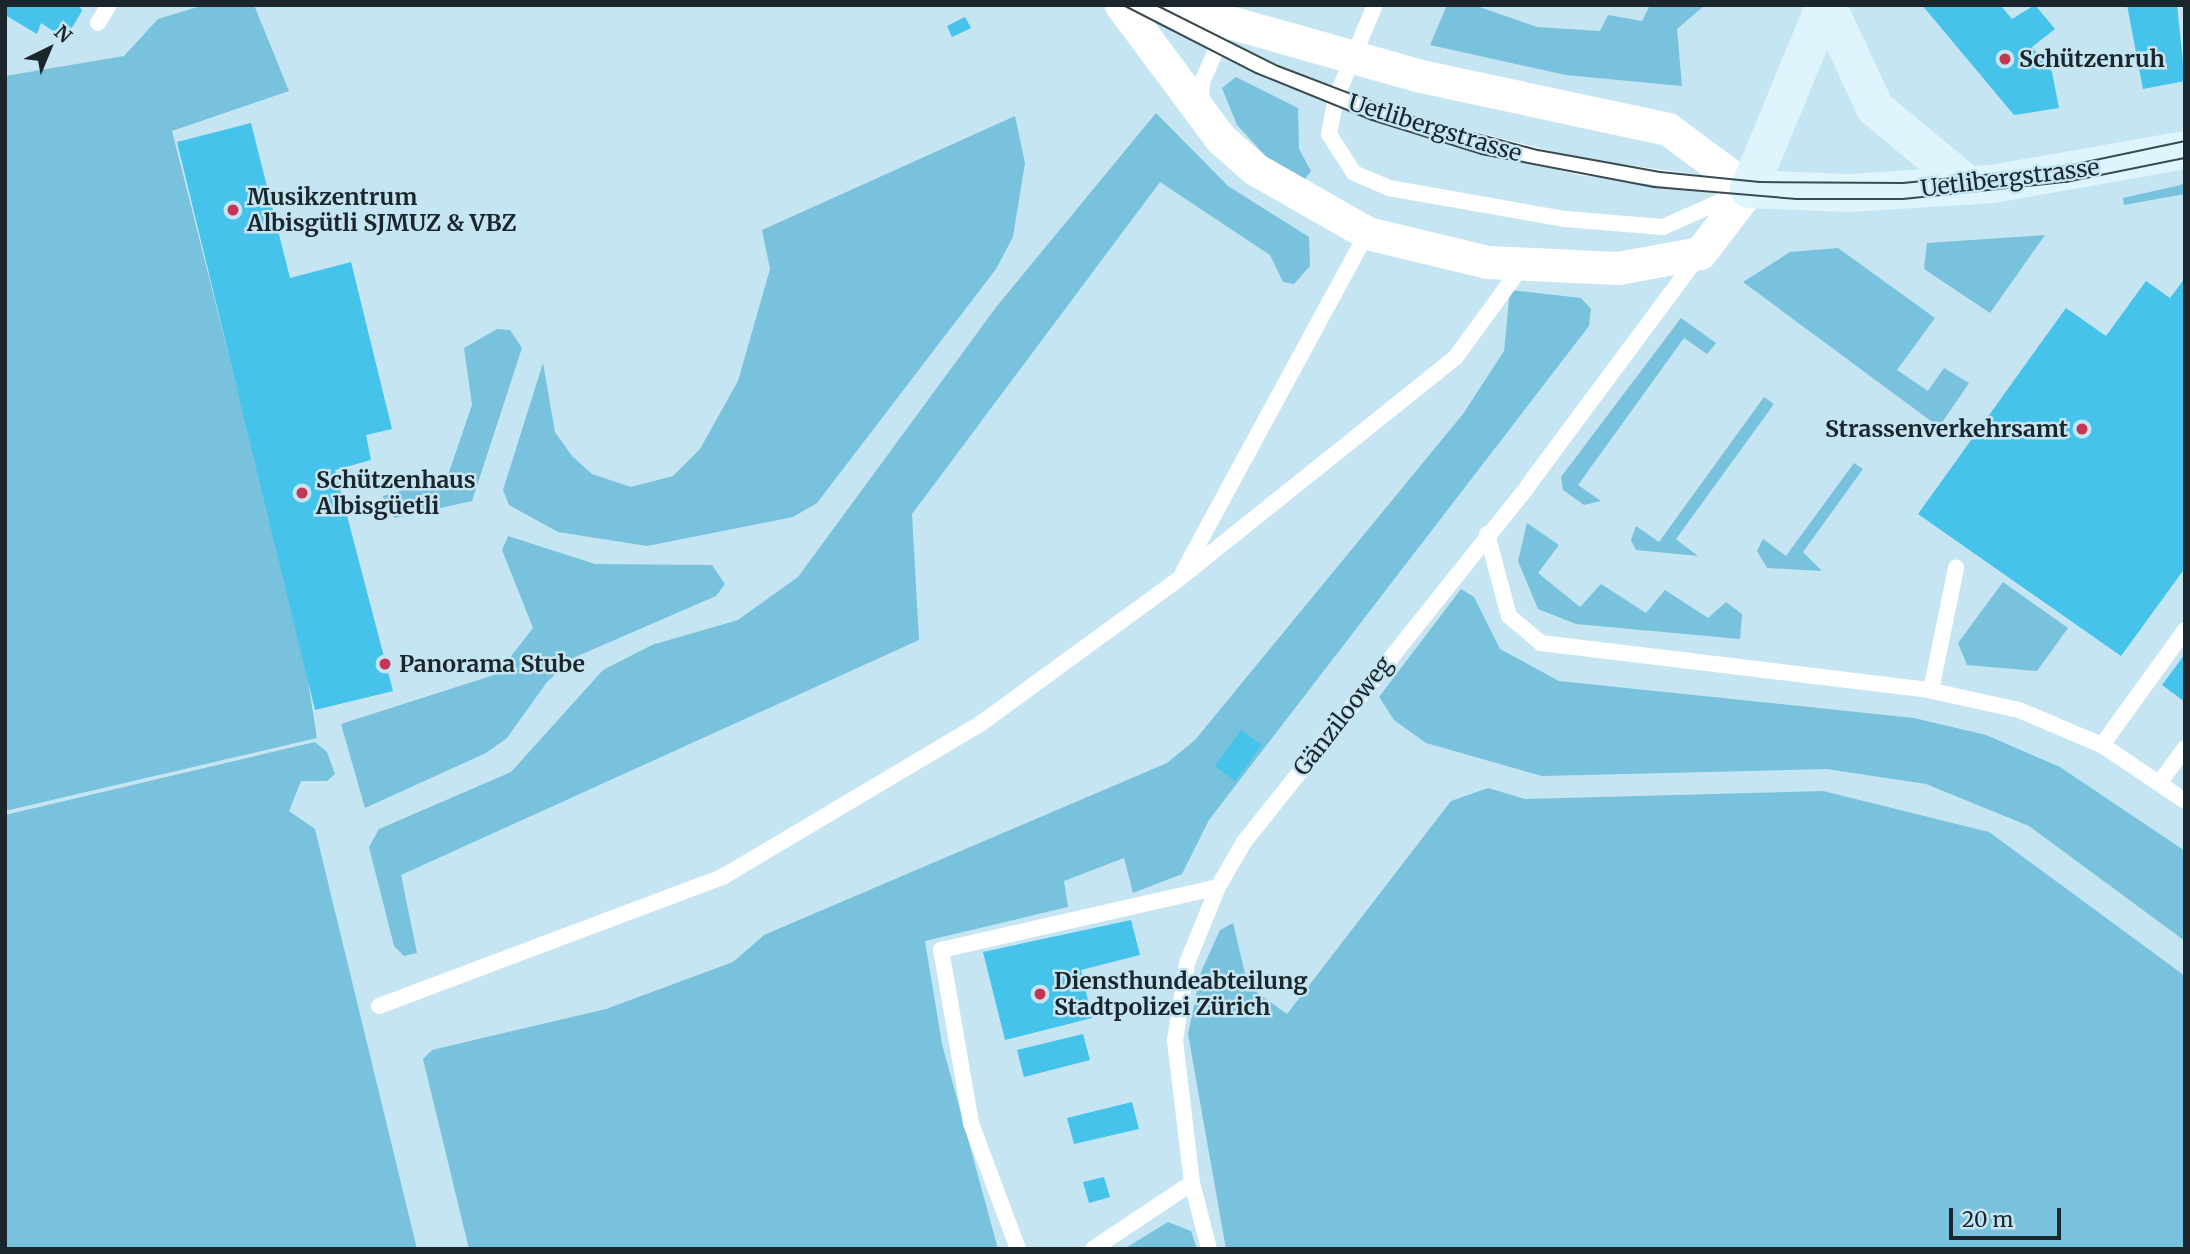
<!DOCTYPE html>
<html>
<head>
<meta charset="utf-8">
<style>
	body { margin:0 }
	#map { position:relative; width:2190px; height:1254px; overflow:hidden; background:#c5e5f2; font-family:Merriweather,serif }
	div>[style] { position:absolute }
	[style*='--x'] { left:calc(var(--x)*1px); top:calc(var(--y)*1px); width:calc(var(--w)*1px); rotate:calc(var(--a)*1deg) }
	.green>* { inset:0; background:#78c2dd }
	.building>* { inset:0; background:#45c3eb }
	.lane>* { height:16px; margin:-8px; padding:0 8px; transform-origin:8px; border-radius:8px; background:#fff }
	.street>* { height:33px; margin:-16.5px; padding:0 16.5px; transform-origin:16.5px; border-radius:16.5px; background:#fff }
	.secondary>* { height:38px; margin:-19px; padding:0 19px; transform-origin:19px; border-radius:19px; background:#dff5fe }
	.tram>* { height:2px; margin:-1px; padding:0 1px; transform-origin:1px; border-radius:1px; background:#3a4a51 }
	.dots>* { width:19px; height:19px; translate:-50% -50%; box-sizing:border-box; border:4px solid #c5e5f2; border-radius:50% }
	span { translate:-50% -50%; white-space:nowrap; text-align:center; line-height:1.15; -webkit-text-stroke:5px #c5e5f2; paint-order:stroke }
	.poi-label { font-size:23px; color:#1a262b; font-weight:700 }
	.left { translate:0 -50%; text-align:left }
	.right { translate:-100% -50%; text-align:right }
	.street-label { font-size:23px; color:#1a262b }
	.frame { position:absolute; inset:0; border:7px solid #1a262b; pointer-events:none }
	.north { position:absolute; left:14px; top:14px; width:70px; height:70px; -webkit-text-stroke:5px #c5e5f2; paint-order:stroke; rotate:43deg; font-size:19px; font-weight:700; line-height:28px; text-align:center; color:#1a262b }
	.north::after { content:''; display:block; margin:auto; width:24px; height:32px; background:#1a262b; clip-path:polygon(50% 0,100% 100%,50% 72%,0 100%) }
	.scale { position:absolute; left:1949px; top:1208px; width:112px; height:32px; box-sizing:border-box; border:4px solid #1a262b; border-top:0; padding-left:9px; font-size:21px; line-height:24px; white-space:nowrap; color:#1a262b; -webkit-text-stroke:5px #c5e5f2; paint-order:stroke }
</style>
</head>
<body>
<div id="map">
	<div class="green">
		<div style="clip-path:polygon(204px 5px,254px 5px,289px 91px,172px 131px,303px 649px,317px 738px,5px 811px,5px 76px,124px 56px,158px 19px)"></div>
		<div style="clip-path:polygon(1447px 5px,1474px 5px,1537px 27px,1600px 31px,1608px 15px,1642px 21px,1650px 5px,1705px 5px,1677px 29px,1682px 86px,1566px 75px,1430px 45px)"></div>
		<div style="clip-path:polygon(1236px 77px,1298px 108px,1299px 149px,1311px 171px,1302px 183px,1274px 165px,1237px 125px,1222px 88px)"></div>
		<div style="clip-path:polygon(1156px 113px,1228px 186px,1309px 237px,1310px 266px,1294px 284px,1283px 282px,1270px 255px,1160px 182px,912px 514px,919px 640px,401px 875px,417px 953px,404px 956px,394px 946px,369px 847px,379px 829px,511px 772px,603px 670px,652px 645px,738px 620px,798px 577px,997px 306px)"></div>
		<div style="clip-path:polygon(1015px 116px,1025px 163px,1013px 237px,996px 269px,817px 503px,793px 517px,647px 546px,558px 532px,509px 505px,503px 490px,543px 363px,555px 432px,572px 456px,592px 474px,631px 487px,673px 476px,700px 449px,738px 381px,770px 269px,762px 230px)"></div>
		<div style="clip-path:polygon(2185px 184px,2185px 194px,2124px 205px,2123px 198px)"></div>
		<div style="clip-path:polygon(2045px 235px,1990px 313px,1924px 269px,1927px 243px)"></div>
		<div style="clip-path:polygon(1838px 248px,1935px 318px,1897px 370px,1928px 391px,1944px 368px,1969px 383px,1939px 427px,1743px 282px,1790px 252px)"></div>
		<div style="clip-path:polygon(1510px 290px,1581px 298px,1591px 309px,1589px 326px,1209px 820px,1182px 874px,1133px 893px,1124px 858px,1064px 881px,1068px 907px,925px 941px,942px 1044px,998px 1249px,469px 1249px,423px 1059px,432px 1050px,606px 1009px,733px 962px,764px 935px,1167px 763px,1195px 740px,1463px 414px,1504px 351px)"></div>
		<div style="clip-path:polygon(1681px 318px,1716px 343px,1707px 354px,1684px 338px,1578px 485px,1601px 501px,1584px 505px,1563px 490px,1561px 477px)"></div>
		<div style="clip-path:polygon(497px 329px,510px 330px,522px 348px,472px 501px,395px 518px,386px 512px,383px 496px,447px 478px,472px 405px,464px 348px)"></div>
		<div style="clip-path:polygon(1764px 397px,1774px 404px,1676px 539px,1698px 556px,1636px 550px,1631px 540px,1636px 526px,1659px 542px)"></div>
		<div style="clip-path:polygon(1854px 463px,1863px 469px,1803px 552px,1822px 571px,1767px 568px,1757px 551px,1763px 539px,1786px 556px)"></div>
		<div style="clip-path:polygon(1527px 523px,1559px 545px,1538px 573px,1580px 607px,1601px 584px,1646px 613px,1665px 590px,1708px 618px,1726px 602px,1742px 614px,1740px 639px,1576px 624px,1538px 609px,1518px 561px)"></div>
		<div style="clip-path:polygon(508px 536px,595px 564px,712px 565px,725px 584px,716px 596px,573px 658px,547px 682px,507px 738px,486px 753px,365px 808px,341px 724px,497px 674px,533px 628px,502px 550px)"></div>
		<div style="clip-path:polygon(2003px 582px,2068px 628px,2037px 671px,1967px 665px,1958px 643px)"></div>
		<div style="clip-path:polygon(1461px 589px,1474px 597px,1500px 649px,1559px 681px,1914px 718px,1986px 735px,2060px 767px,2185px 851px,2185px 941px,2029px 826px,1926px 784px,1826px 769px,1542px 776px,1426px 743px,1394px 720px,1379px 697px)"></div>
		<div style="clip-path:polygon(315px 742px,327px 752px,335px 774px,327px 781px,301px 781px,289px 811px,315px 829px,417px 1249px,5px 1249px,5px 815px)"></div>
		<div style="clip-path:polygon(1488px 788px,1525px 799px,1823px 791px,1989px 832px,2185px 976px,2185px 1249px,1226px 1249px,1188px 1034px,1201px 972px,1220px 930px,1233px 923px,1248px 986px,1287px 1014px,1451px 801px)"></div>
		<div style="clip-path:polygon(1168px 1222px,1191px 1231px,1197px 1249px,1124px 1249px)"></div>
	</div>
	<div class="building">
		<div style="clip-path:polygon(5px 5px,79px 5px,82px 11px,65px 39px,41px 23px,37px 34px,5px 15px)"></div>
		<div style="clip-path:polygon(1922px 5px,2000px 5px,2012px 19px,2035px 5px,2055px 29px,2032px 47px,2052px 72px,2059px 108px,2014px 115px)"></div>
		<div style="clip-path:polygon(2127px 5px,2177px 5px,2185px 81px,2143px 89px)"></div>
		<div style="clip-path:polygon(965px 17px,971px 28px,952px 37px,947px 26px)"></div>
		<div style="clip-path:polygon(251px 123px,290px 278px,351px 262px,392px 429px,366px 435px,371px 460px,335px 470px,393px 691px,315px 710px,177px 142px)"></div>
		<div style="clip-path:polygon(2185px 278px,2185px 568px,2121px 656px,1918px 514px,2066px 308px,2106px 336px,2146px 281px,2170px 298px)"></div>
		<div style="clip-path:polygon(2185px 654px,2185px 702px,2162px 685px)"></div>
		<div style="clip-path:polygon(1241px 730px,1262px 745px,1235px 781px,1215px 766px)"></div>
		<div style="clip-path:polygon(1131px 920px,1140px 955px,1081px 970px,1092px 1018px,1005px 1040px,983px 952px)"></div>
		<div style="clip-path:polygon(1083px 1034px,1090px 1060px,1024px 1077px,1017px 1050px)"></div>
		<div style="clip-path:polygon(1132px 1102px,1139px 1129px,1074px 1144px,1067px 1118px)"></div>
		<div style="clip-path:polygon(1104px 1177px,1110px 1197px,1089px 1203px,1083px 1182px)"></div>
	</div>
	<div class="lane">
		<div style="--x:1140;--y:5;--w:153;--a:26.7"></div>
		<div style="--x:1277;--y:74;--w:136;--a:20.7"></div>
		<div style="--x:1404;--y:122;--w:183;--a:14.3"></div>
		<div style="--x:1581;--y:167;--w:156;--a:7.7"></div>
		<div style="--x:1375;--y:5;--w:101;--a:112.8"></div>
		<div style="--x:1336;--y:98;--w:37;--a:101"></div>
		<div style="--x:1329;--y:134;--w:46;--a:57.3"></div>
		<div style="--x:1354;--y:173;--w:38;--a:23"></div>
		<div style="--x:1389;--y:188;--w:179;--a:10"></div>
		<div style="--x:1565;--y:219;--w:98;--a:4.7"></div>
		<div style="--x:1663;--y:227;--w:81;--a:-24"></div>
		<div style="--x:98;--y:23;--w:21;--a:-59"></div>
		<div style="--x:1201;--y:107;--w:25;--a:-88"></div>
		<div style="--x:1202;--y:82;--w:47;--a:-66.2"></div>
		<div style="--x:1487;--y:534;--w:85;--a:75"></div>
		<div style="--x:1509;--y:616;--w:42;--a:40.2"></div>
		<div style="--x:1541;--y:643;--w:390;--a:6.9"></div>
		<div style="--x:1928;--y:690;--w:93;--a:12.4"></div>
		<div style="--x:2019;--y:710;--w:90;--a:22.9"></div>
		<div style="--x:2102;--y:745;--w:100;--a:34"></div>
		<div style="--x:1183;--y:572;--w:386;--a:-61.5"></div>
		<div style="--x:1931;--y:690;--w:125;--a:-78.4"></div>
		<div style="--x:2102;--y:745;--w:142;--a:-54.2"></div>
		<div style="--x:2160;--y:782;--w:42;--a:-53.7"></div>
		<div style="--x:379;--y:1006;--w:369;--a:-20.6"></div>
		<div style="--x:724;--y:876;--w:298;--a:-30.7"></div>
		<div style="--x:980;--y:724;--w:248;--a:-36.1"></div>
		<div style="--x:1180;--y:578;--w:352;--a:-38.7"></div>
		<div style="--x:1455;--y:358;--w:114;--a:-53.9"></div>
		<div style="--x:1018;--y:1249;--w:134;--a:-110.5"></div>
		<div style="--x:971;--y:1123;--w:176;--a:-99.8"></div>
		<div style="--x:941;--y:950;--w:284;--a:-12.8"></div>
		<div style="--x:1093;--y:1249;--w:119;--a:-33.7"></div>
		<div style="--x:1209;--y:1249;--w:68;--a:-104.4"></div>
		<div style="--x:1192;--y:1183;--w:144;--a:-96.8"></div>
		<div style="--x:1175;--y:1040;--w:78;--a:-81.1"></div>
		<div style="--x:1187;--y:963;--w:82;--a:-67.8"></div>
		<div style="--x:1218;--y:887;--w:52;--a:-60"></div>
		<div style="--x:1244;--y:842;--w:454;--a:-51.4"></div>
		<div style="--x:1527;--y:487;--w:289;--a:-53.4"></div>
	</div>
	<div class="street">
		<div style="--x:1121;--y:5;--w:167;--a:53.3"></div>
		<div style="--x:1221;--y:139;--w:45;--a:41.4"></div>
		<div style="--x:1255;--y:169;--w:129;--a:29.7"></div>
		<div style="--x:1367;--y:233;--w:124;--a:13.5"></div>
		<div style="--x:1488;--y:262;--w:130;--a:2.6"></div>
		<div style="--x:1618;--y:268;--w:83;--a:-10.4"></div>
		<div style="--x:1700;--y:253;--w:81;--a:-52.6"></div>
		<div style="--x:1749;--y:189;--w:101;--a:-143.5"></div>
		<div style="--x:1668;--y:129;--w:257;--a:-167.9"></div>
		<div style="--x:1417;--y:75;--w:258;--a:-164.2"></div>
	</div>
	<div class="secondary">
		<div style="--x:1825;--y:5;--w:199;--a:112.4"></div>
		<div style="--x:1749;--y:189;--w:100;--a:2.3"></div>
		<div style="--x:1849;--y:193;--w:143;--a:-3.6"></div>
		<div style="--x:1992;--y:184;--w:196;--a:-10"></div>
		<div style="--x:1827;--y:5;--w:114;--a:65"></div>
		<div style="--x:1875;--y:108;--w:122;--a:39.7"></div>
	</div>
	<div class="tram">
		<div style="--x:1123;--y:5;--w:149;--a:27.1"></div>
		<div style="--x:1256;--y:73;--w:125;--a:22.1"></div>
		<div style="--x:1372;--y:120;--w:114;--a:17.3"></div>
		<div style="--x:1481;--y:154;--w:176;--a:10.8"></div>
		<div style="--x:1654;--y:187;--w:143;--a:4.8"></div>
		<div style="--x:1796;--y:199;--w:107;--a:0"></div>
		<div style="--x:1903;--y:199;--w:164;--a:-6"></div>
		<div style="--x:2066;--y:182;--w:121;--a:-11.4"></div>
		<div style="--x:1156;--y:5;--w:136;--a:26.6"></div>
		<div style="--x:1278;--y:66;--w:137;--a:20.9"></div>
		<div style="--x:1406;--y:115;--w:137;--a:14.9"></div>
		<div style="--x:1538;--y:150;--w:124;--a:10.2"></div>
		<div style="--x:1660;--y:172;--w:100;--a:5.8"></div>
		<div style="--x:1759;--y:182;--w:144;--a:0.4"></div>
		<div style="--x:1903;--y:183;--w:160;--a:-5.7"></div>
		<div style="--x:2062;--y:167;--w:126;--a:-11.9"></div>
	</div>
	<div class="dots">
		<div style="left:2005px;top:59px;background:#c53554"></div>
		<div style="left:233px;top:210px;background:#c53554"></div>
		<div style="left:2082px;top:429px;background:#c53554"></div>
		<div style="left:302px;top:493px;background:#c53554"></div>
		<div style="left:385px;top:664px;background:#c53554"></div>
		<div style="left:1040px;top:994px;background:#c53554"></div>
	</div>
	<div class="poi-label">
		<span class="left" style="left:2019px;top:59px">Schützenruh</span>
		<span class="left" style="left:247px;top:210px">Musikzentrum<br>Albisgütli SJMUZ &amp; VBZ</span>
		<span class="right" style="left:2068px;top:429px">Strassenverkehrsamt</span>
		<span class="left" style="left:316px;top:493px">Schützenhaus<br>Albisgüetli</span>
		<span class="left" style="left:399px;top:664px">Panorama Stube</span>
		<span class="left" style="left:1054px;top:994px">Diensthundeabteilung<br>Stadtpolizei Zürich</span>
	</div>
	<div class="street-label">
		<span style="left:1435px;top:128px;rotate:17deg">Uetlibergstrasse</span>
		<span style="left:2010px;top:178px;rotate:-7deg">Uetlibergstrasse</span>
		<span style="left:1343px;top:716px;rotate:-52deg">Gänzilooweg</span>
	</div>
	<div class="frame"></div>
	<div class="north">N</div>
	<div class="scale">20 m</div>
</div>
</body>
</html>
